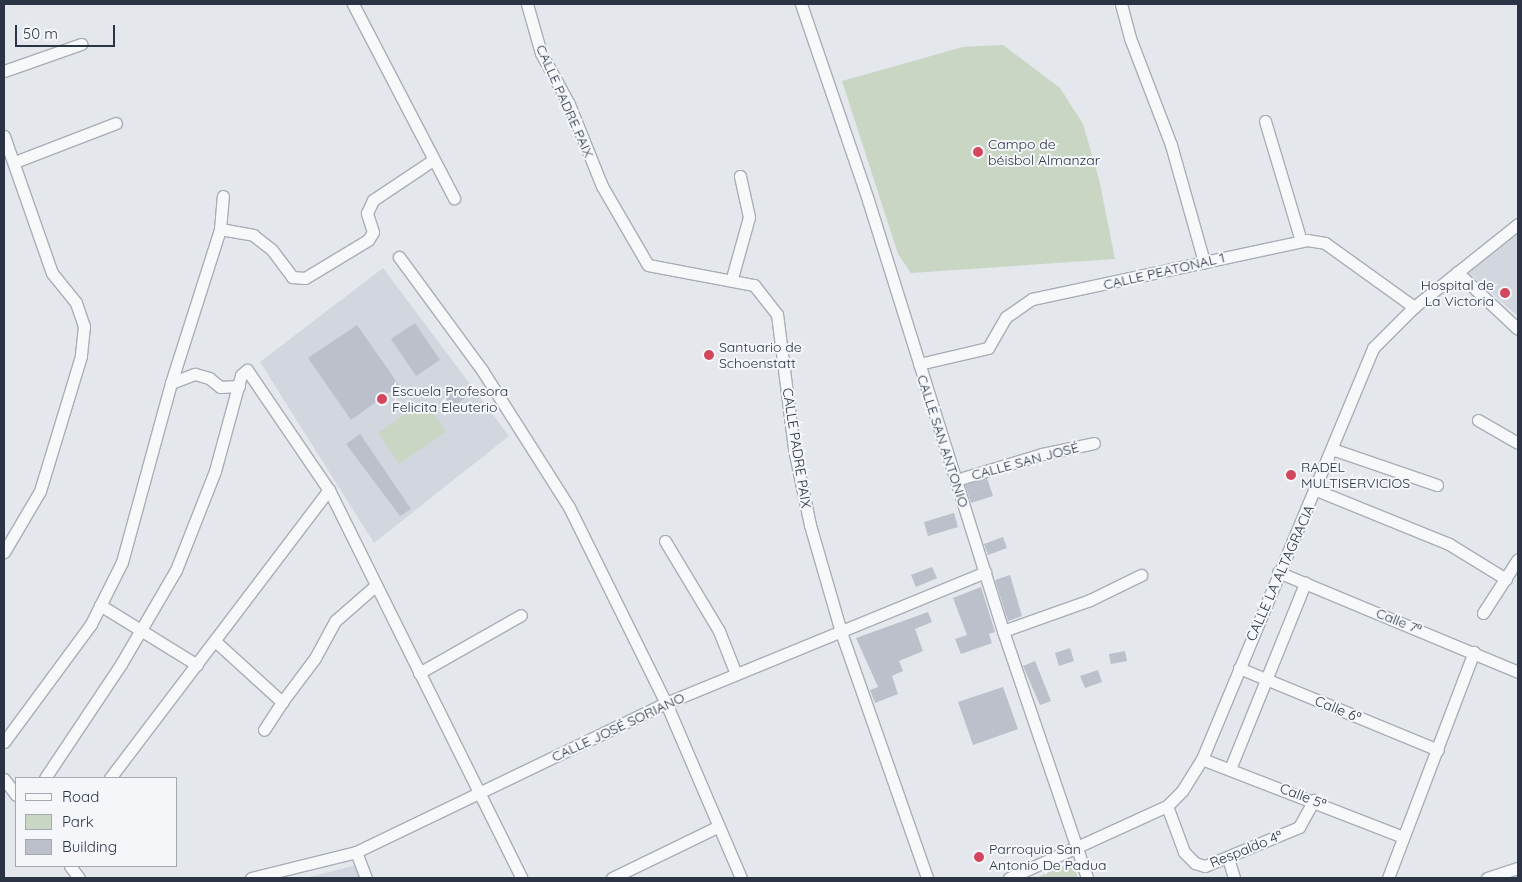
<!DOCTYPE html>
<html>
<head>
<meta charset="utf-8">
<style>
	body { margin:0 }
	#map { position:relative; width:1522px; height:882px; overflow:hidden; background:#e4e7ec; font-family:Quicksand,sans-serif }
	div>[style] { position:absolute }
	[style*='--x'] { left:calc(var(--x)*1px); top:calc(var(--y)*1px); width:calc(var(--w)*1px); rotate:calc(var(--a)*1deg) }
	.built>* { inset:0; background:#d2d6de }
	.green>* { inset:0; background:#c9d6c4 }
	.building>* { inset:0; background:#bbc0ca }
	.roads { filter:drop-shadow(1px 0 #a8aeb7) drop-shadow(-1px 0 #a8aeb7) drop-shadow(0 1px #a8aeb7) drop-shadow(0 -1px #a8aeb7) }
	.minor>* { height:11px; margin:-5.5px; padding:0 5.5px; transform-origin:5.5px; border-radius:5.5px; background:#f7f8fa }
	.dots>* { width:14px; height:14px; translate:-50% -50%; box-sizing:border-box; border:2px solid #f4f6f9; border-radius:50% }
	span { translate:-50% -50%; white-space:nowrap; text-align:center; line-height:1.15; -webkit-text-stroke:4px #f4f6f9; paint-order:stroke }
	.street-label { font-size:14px; color:#2a3445 }
	.poi-label { font-size:14px; color:#2a3445 }
	.left { translate:0 -50%; text-align:left }
	.right { translate:-100% -50%; text-align:right }
	.frame { position:absolute; inset:0; border:5px solid #2a3445; pointer-events:none }
	.legend { position:absolute; left:15px; top:777px; width:162px; height:90px; box-sizing:border-box; background:#f4f6f9; border:1px solid #a3a8b1; margin:0; padding:6px 9px; list-style:none; font-size:15px; color:#2a3445 }
	.legend li { display:flex; align-items:center; gap:10px; height:25px }
	.legend b { width:25px; border:1px solid #a3a8b1 }
	.scale { position:absolute; left:15px; top:25px; width:100px; height:22px; box-sizing:border-box; border:2px solid #2a3445; border-top:0; padding-left:6px; font-size:15px; line-height:18px; white-space:nowrap; color:#2a3445; -webkit-text-stroke:4px #f4f6f9; paint-order:stroke }
</style>
</head>
<body>
<div id="map">
	<div class="built">
		<div style="clip-path:polygon(1518px 229px,1518px 316px,1464px 269px)"></div>
		<div style="clip-path:polygon(383px 268px,509px 436px,374px 543px,260px 362px)"></div>
		<div style="clip-path:polygon(356px 865px,361px 878px,306px 878px)"></div>
	</div>
	<div class="green">
		<div style="clip-path:polygon(1003px 45px,1060px 88px,1083px 124px,1099px 179px,1115px 259px,911px 273px,898px 254px,842px 81px,963px 47px)"></div>
		<div style="clip-path:polygon(425px 400px,446px 432px,399px 464px,378px 433px)"></div>
		<div style="clip-path:polygon(1073px 862px,1078px 878px,1036px 878px)"></div>
	</div>
	<div class="building">
		<div style="clip-path:polygon(415px 323px,440px 360px,416px 376px,391px 339px)"></div>
		<div style="clip-path:polygon(357px 325px,399px 385px,351px 420px,308px 358px)"></div>
		<div style="clip-path:polygon(457px 386px,465px 398px,453px 407px,444px 396px)"></div>
		<div style="clip-path:polygon(360px 434px,411px 509px,400px 516px,346px 444px)"></div>
		<div style="clip-path:polygon(987px 478px,993px 496px,971px 503px,965px 485px)"></div>
		<div style="clip-path:polygon(954px 513px,958px 527px,928px 536px,924px 522px)"></div>
		<div style="clip-path:polygon(1003px 537px,1007px 548px,988px 555px,984px 544px)"></div>
		<div style="clip-path:polygon(932px 567px,937px 578px,916px 587px,911px 575px)"></div>
		<div style="clip-path:polygon(1010px 575px,1022px 616px,1008px 621px,995px 580px)"></div>
		<div style="clip-path:polygon(981px 587px,995px 632px,989px 634px,992px 643px,961px 654px,955px 639px,967px 635px,953px 598px)"></div>
		<div style="clip-path:polygon(928px 612px,932px 622px,915px 629px,923px 651px,899px 661px,903px 671px,892px 676px,898px 694px,875px 703px,870px 690px,878px 687px,856px 638px)"></div>
		<div style="clip-path:polygon(1070px 648px,1074px 661px,1059px 666px,1055px 653px)"></div>
		<div style="clip-path:polygon(1125px 651px,1127px 661px,1111px 664px,1109px 654px)"></div>
		<div style="clip-path:polygon(1035px 661px,1051px 701px,1040px 705px,1023px 666px)"></div>
		<div style="clip-path:polygon(1098px 670px,1102px 682px,1085px 688px,1080px 676px)"></div>
		<div style="clip-path:polygon(1003px 687px,1018px 729px,973px 745px,958px 702px)"></div>
	</div>
	<div class="roads">
		<div class="minor">
			<div style="--x:353;--y:4;--w:219;--a:62.5"></div>
			<div style="--x:527;--y:4;--w:51;--a:74.1"></div>
			<div style="--x:541;--y:53;--w:58;--a:61.2"></div>
			<div style="--x:569;--y:104;--w:88;--a:68.1"></div>
			<div style="--x:602;--y:186;--w:91;--a:59.8"></div>
			<div style="--x:648;--y:265;--w:108;--a:10.7"></div>
			<div style="--x:754;--y:285;--w:37;--a:52"></div>
			<div style="--x:777;--y:314;--w:136;--a:82.8"></div>
			<div style="--x:794;--y:449;--w:78;--a:78.1"></div>
			<div style="--x:810;--y:525;--w:111;--a:73.8"></div>
			<div style="--x:841;--y:632;--w:261;--a:70.7"></div>
			<div style="--x:801;--y:4;--w:207;--a:71.1"></div>
			<div style="--x:868;--y:200;--w:452;--a:72.6"></div>
			<div style="--x:1003;--y:631;--w:261;--a:71.2"></div>
			<div style="--x:1121;--y:4;--w:35;--a:75"></div>
			<div style="--x:1130;--y:38;--w:115;--a:69"></div>
			<div style="--x:1171;--y:145;--w:122;--a:74.2"></div>
			<div style="--x:4;--y:71;--w:82;--a:-19.3"></div>
			<div style="--x:1265;--y:121;--w:125;--a:73.3"></div>
			<div style="--x:4;--y:136;--w:145;--a:70.7"></div>
			<div style="--x:52;--y:273;--w:38;--a:51"></div>
			<div style="--x:76;--y:303;--w:24;--a:71"></div>
			<div style="--x:84;--y:326;--w:30;--a:96"></div>
			<div style="--x:81;--y:356;--w:141;--a:106.9"></div>
			<div style="--x:40;--y:491;--w:71;--a:120.5"></div>
			<div style="--x:15;--y:162;--w:108;--a:-21.1"></div>
			<div style="--x:220;--y:229;--w:34;--a:10"></div>
			<div style="--x:253;--y:235;--w:24;--a:38"></div>
			<div style="--x:272;--y:250;--w:34;--a:53"></div>
			<div style="--x:292;--y:277;--w:13;--a:4"></div>
			<div style="--x:305;--y:278;--w:74;--a:-31.1"></div>
			<div style="--x:368;--y:240;--w:9;--a:-58"></div>
			<div style="--x:373;--y:232;--w:20;--a:-108"></div>
			<div style="--x:367;--y:213;--w:14;--a:-65"></div>
			<div style="--x:373;--y:200;--w:72;--a:-33.7"></div>
			<div style="--x:399;--y:257;--w:140;--a:53.7"></div>
			<div style="--x:482;--y:370;--w:162;--a:57.6"></div>
			<div style="--x:569;--y:507;--w:219;--a:63.7"></div>
			<div style="--x:666;--y:703;--w:190;--a:66.8"></div>
			<div style="--x:1457;--y:272;--w:83;--a:43.1"></div>
			<div style="--x:732;--y:278;--w:63;--a:-74.4"></div>
			<div style="--x:749;--y:217;--w:42;--a:-102.4"></div>
			<div style="--x:919;--y:364;--w:71;--a:-13.1"></div>
			<div style="--x:988;--y:348;--w:36;--a:-60"></div>
			<div style="--x:1006;--y:317;--w:32;--a:-35"></div>
			<div style="--x:1032;--y:299;--w:281;--a:-12.1"></div>
			<div style="--x:1307;--y:240;--w:18;--a:9"></div>
			<div style="--x:1325;--y:243;--w:110;--a:35.7"></div>
			<div style="--x:171;--y:383;--w:26;--a:-21"></div>
			<div style="--x:195;--y:374;--w:15;--a:16"></div>
			<div style="--x:209;--y:378;--w:14;--a:39"></div>
			<div style="--x:220;--y:387;--w:19;--a:-3"></div>
			<div style="--x:1478;--y:420;--w:46;--a:29.9"></div>
			<div style="--x:1332;--y:449;--w:111;--a:18.9"></div>
			<div style="--x:956;--y:480;--w:90;--a:-16.8"></div>
			<div style="--x:1042;--y:454;--w:53;--a:-11.9"></div>
			<div style="--x:1316;--y:490;--w:144;--a:22.1"></div>
			<div style="--x:1449;--y:544;--w:67;--a:31.6"></div>
			<div style="--x:665;--y:541;--w:105;--a:59"></div>
			<div style="--x:719;--y:631;--w:46;--a:68.4"></div>
			<div style="--x:1278;--y:572;--w:260;--a:22.6"></div>
			<div style="--x:100;--y:605;--w:114;--a:31.7"></div>
			<div style="--x:1483;--y:613;--w:64;--a:-57.1"></div>
			<div style="--x:1003;--y:631;--w:92;--a:-19.6"></div>
			<div style="--x:1090;--y:600;--w:57;--a:-26.1"></div>
			<div style="--x:215;--y:641;--w:91;--a:42.3"></div>
			<div style="--x:282;--y:702;--w:33;--a:123"></div>
			<div style="--x:1239;--y:668;--w:215;--a:22.4"></div>
			<div style="--x:419;--y:673;--w:117;--a:-29.6"></div>
			<div style="--x:282;--y:702;--w:55;--a:-53.1"></div>
			<div style="--x:315;--y:658;--w:42;--a:-61.6"></div>
			<div style="--x:335;--y:621;--w:53;--a:-41.2"></div>
			<div style="--x:4;--y:742;--w:147;--a:-53.6"></div>
			<div style="--x:91;--y:624;--w:69;--a:-63.4"></div>
			<div style="--x:122;--y:562;--w:186;--a:-74.7"></div>
			<div style="--x:171;--y:383;--w:162;--a:-72.3"></div>
			<div style="--x:220;--y:229;--w:33;--a:-85"></div>
			<div style="--x:1202;--y:759;--w:216;--a:21.2"></div>
			<div style="--x:1230;--y:769;--w:201;--a:-68"></div>
			<div style="--x:45;--y:778;--w:137;--a:-56.3"></div>
			<div style="--x:121;--y:664;--w:109;--a:-59.7"></div>
			<div style="--x:176;--y:570;--w:106;--a:-68.5"></div>
			<div style="--x:215;--y:471;--w:99;--a:-74.8"></div>
			<div style="--x:241;--y:375;--w:8;--a:-40"></div>
			<div style="--x:247;--y:370;--w:145;--a:55.7"></div>
			<div style="--x:329;--y:490;--w:433;--a:63.6"></div>
			<div style="--x:110;--y:778;--w:362;--a:-52.8"></div>
			<div style="--x:4;--y:779;--w:20;--a:53"></div>
			<div style="--x:1167;--y:806;--w:49;--a:69.7"></div>
			<div style="--x:1184;--y:852;--w:16;--a:45"></div>
			<div style="--x:1195;--y:863;--w:10;--a:17"></div>
			<div style="--x:1205;--y:866;--w:102;--a:-22.5"></div>
			<div style="--x:1299;--y:827;--w:31;--a:-61"></div>
			<div style="--x:356;--y:852;--w:28;--a:69"></div>
			<div style="--x:1228;--y:858;--w:21;--a:73"></div>
			<div style="--x:70;--y:866;--w:15;--a:53"></div>
			<div style="--x:251;--y:878;--w:108;--a:-13.9"></div>
			<div style="--x:356;--y:852;--w:344;--a:-25.7"></div>
			<div style="--x:666;--y:703;--w:345;--a:-22.3"></div>
			<div style="--x:612;--y:878;--w:117;--a:-25.9"></div>
			<div style="--x:1009;--y:878;--w:174;--a:-24.5"></div>
			<div style="--x:1167;--y:806;--w:21;--a:-45"></div>
			<div style="--x:1182;--y:791;--w:38;--a:-58"></div>
			<div style="--x:1202;--y:759;--w:445;--a:-67.4"></div>
			<div style="--x:1373;--y:348;--w:58;--a:-45"></div>
			<div style="--x:1414;--y:307;--w:133;--a:-38.6"></div>
			<div style="--x:1388;--y:878;--w:242;--a:-69.2"></div>
			<div style="--x:1487;--y:878;--w:33;--a:-18"></div>
		</div>
	</div>
	<div class="dots">
		<div style="left:978px;top:152px;background:#d3465d"></div>
		<div style="left:1505px;top:293px;background:#d3465d"></div>
		<div style="left:709px;top:355px;background:#d3465d"></div>
		<div style="left:382px;top:399px;background:#d3465d"></div>
		<div style="left:1291px;top:475px;background:#d3465d"></div>
		<div style="left:979px;top:857px;background:#d3465d"></div>
	</div>
	<div class="street-label">
		<span style="left:565px;top:101px;rotate:66deg">CALLE PADRE PAIX</span>
		<span style="left:1164px;top:271px;rotate:-13deg">CALLE PEATONAL 1</span>
		<span style="left:943px;top:441px;rotate:72deg">CALLE SAN ANTONIO</span>
		<span style="left:797px;top:448px;rotate:81deg">CALLE PADRE PAIX</span>
		<span style="left:1025px;top:461px;rotate:-15deg">CALLE SAN JOSÉ</span>
		<span style="left:1280px;top:573px;rotate:-66deg">CALLE LA ALTAGRACIA</span>
		<span style="left:1399px;top:621px;rotate:22deg">Calle 7ª</span>
		<span style="left:1338px;top:709px;rotate:22deg">Calle 6ª</span>
		<span style="left:618px;top:727px;rotate:-25deg">CALLE JOSÉ SORIANO</span>
		<span style="left:1303px;top:796px;rotate:21deg">Calle 5ª</span>
		<span style="left:1246px;top:849px;rotate:-22deg">Respaldo 4ª</span>
	</div>
	<div class="poi-label">
		<span class="left" style="left:988px;top:152px">Campo de<br>béisbol Almanzar</span>
		<span class="right" style="left:1494px;top:293px">Hospital de<br>La Victoria</span>
		<span class="left" style="left:719px;top:355px">Santuario de<br>Schoenstatt</span>
		<span class="left" style="left:392px;top:399px">Escuela Profesora<br>Felicita Eleuterio</span>
		<span class="left" style="left:1301px;top:475px">RADEL<br>MULTISERVICIOS</span>
		<span class="left" style="left:989px;top:857px">Parroquia San<br>Antonio De Padua</span>
	</div>
	<div class="frame"></div>
	<ul class="legend">
	<li><b style="height:6px;background:#f7f8fa"></b>Road</li>
	<li><b style="height:14px;background:#c9d6c4"></b>Park</li>
	<li><b style="height:14px;background:#bbc0ca"></b>Building</li>
	</ul>
	<div class="scale">50 m</div>
</div>
</body>
</html>
